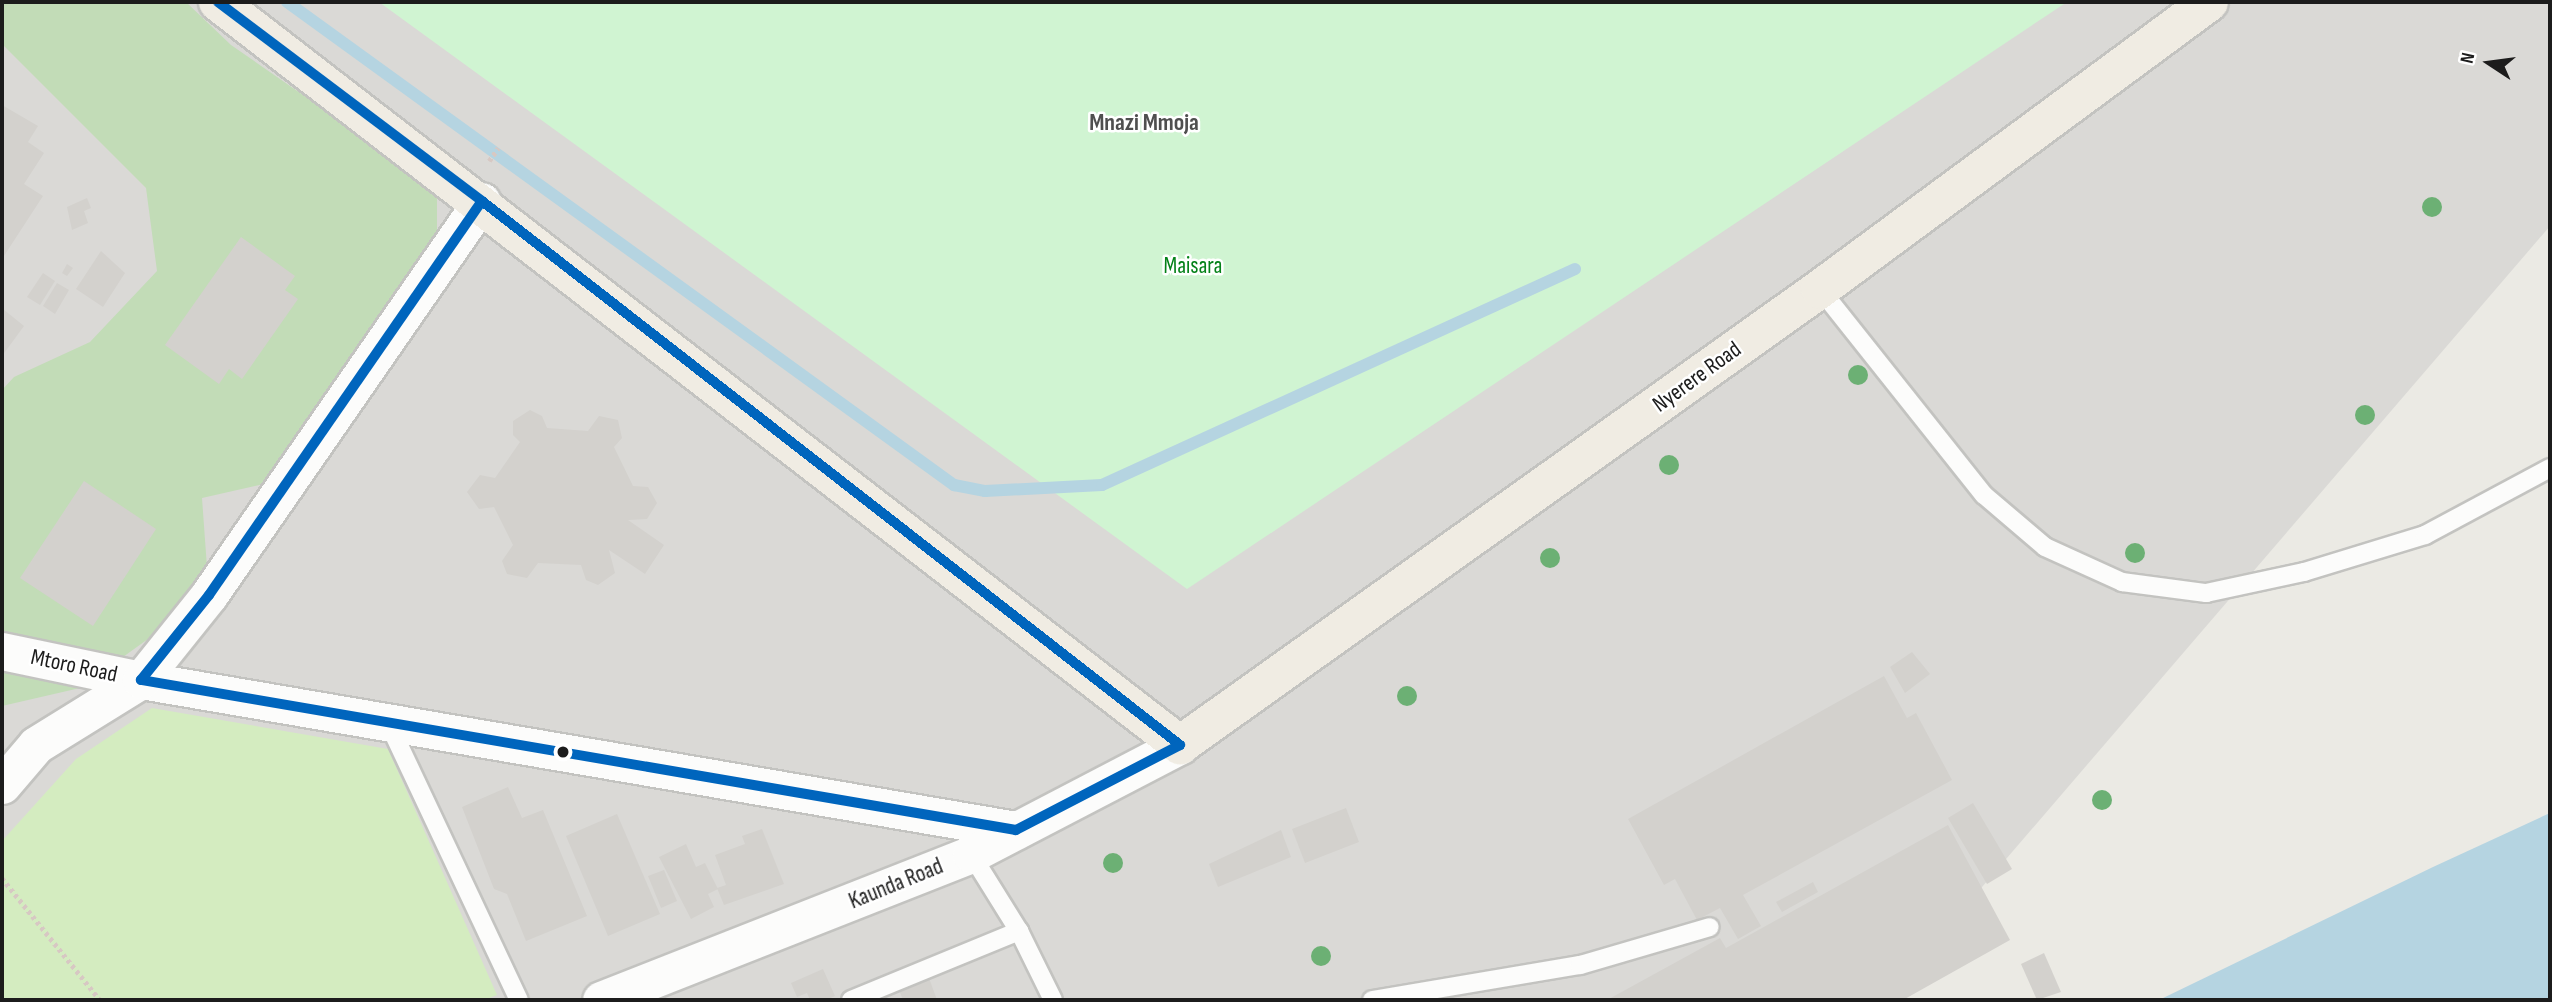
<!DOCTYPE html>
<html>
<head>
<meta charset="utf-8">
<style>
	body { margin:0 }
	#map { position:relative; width:2552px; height:1002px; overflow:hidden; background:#ebeae4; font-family:"Sofia Sans Condensed",sans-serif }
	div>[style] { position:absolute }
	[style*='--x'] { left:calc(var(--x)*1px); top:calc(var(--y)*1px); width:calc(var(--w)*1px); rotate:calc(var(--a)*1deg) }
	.residential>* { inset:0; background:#dad9d6 }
	.grass>* { inset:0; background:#d4ecc0 }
	.forest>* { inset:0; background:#c2dcb7 }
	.park>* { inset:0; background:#d0f4d2 }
	.water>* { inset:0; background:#b5d4e1 }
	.stream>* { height:12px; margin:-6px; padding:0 6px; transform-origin:6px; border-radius:6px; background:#b5d4e1 }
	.building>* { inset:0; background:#d3d1cd }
	.path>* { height:4.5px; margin-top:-2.25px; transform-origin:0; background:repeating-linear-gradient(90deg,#d7c8c3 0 3.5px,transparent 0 7px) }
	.roads { filter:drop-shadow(2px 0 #c3c3c0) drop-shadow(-2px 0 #c3c3c0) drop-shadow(0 2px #c3c3c0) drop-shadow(0 -2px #c3c3c0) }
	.lane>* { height:18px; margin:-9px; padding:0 9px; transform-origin:9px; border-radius:9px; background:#fcfcfb }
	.street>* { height:37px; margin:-18.5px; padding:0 18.5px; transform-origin:18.5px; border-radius:18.5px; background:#fcfcfb }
	.primary>* { height:38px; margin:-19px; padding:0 19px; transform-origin:19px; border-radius:19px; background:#f0ece3 }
	.bus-1>* { height:10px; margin:-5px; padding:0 5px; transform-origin:5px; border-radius:5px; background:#0065bd }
	.trees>* { width:20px; height:20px; margin:-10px; border-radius:50%; background:#6cb074 }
	.dots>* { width:19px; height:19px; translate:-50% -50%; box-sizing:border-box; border:4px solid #fff; border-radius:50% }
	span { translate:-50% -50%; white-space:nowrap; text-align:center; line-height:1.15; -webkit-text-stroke:5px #fff; paint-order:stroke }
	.park-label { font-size:23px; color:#048118 }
	.street-label { font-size:23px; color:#1c1c1c }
	.neighbourhood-label { font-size:24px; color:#4f4f4f; font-weight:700 }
	.frame { position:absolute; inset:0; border:4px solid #1c1c1c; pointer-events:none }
	.north { position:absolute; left:2454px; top:28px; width:70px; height:70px; -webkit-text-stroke:5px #fff; paint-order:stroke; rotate:283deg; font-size:19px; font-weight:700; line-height:28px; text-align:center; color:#1c1c1c }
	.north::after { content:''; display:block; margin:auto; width:24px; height:32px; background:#1c1c1c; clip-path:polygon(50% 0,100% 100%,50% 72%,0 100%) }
</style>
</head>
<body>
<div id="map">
	<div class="residential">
		<div style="clip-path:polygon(2px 2px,2550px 2px,2550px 226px,1885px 1000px,2px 1000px)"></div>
	</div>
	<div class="grass">
		<div style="clip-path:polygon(152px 708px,388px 749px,497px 995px,484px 1000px,2px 1000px,2px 841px,76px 759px)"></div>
	</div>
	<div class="forest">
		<div style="clip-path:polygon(2px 2px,186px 2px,231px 45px,437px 188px,437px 251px,268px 483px,202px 498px,209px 595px,80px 688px,2px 706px,2px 390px,14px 377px,90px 342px,157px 271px,146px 188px,2px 44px)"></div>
	</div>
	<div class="park">
		<div style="clip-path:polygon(379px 2px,2067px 2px,1187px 589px)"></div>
	</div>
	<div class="water">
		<div style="clip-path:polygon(2550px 813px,2550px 1000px,2159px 1000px,2433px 867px)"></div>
	</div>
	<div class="stream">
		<div style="--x:287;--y:2;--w:824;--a:35.91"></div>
		<div style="--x:954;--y:485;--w:32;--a:11"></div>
		<div style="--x:985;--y:491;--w:117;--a:-2.9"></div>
		<div style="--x:1102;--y:485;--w:520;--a:-24.54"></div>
	</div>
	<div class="building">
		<div style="clip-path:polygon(2px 105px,38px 126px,28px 142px,44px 153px,24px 184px,43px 196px,2px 259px)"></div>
		<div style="clip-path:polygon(87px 198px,91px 208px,84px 211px,88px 223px,72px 230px,67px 207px)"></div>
		<div style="clip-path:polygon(241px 237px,295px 276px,285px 290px,298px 299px,242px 379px,229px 369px,219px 384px,165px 345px)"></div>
		<div style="clip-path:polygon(101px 251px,125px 273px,103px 307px,76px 289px)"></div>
		<div style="clip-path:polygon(67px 264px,73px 268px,67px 276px,62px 273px)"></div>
		<div style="clip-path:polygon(43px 273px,55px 281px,40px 305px,27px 297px)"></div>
		<div style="clip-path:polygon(57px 283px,69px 290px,55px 314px,43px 306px)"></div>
		<div style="clip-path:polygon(3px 309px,24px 326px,2px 356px,2px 311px)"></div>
		<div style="clip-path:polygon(530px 410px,542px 416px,547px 428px,588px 431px,599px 416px,618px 420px,622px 438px,614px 447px,633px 486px,648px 487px,657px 503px,647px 519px,628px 520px,664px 545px,645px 574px,609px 550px,615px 573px,598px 585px,586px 580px,581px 565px,538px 563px,527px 578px,507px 574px,502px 561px,513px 545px,494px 507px,479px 509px,467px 492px,480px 475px,495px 478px,520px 442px,513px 435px,513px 421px)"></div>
		<div style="clip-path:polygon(84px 481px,156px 529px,93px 626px,20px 578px)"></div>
		<div style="clip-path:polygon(1912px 652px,1930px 674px,1905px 693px,1890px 667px)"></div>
		<div style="clip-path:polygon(1884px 676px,1907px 718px,1916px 713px,1952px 780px,1743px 895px,1761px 926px,1738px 939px,1720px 908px,1697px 920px,1675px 879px,1664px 885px,1628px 819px)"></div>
		<div style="clip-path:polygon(508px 787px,522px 818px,543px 810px,587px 916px,526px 941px,507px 894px,494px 889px,462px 807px)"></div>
		<div style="clip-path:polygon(1973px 803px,2012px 869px,1987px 884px,1948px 818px)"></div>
		<div style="clip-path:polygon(1346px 808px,1359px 842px,1305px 863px,1292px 829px)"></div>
		<div style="clip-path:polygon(617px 814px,660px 914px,608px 936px,566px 836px)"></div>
		<div style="clip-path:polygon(1948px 825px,2010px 940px,1903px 1000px,1607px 1000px,1720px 938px,1726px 948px)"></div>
		<div style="clip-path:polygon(762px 829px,784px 884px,724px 905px,717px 888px,726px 885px,715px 855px,745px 844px,742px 836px)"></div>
		<div style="clip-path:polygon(1281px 830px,1291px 857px,1218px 887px,1209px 864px)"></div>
		<div style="clip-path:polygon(686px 844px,696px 867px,705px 863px,718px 889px,708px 894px,714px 907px,691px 919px,659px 857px)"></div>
		<div style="clip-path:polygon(664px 870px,677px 901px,661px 908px,648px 876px)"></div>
		<div style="clip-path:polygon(1813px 882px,1818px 892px,1782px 912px,1776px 902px)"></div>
		<div style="clip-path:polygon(2044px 953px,2061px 992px,2037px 1000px,2021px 964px)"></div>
		<div style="clip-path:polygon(823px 969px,835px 996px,826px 1000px,810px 1000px,807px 993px,797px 997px,791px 983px)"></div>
		<div style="clip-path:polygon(929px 978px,937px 1000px,903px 1000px,899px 990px)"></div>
	</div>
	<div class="path">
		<div style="--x:489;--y:161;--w:16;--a:-55"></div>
		<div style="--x:2;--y:878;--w:156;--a:51.2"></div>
	</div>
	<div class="roads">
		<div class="lane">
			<div style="--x:1820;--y:289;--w:263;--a:51.5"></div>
			<div style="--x:1984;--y:495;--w:80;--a:40.4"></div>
			<div style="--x:2045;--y:547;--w:85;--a:24.4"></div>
			<div style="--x:2122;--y:582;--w:85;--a:7.5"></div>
			<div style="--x:2206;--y:593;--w:100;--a:-12.1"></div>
			<div style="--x:2304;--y:572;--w:127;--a:-17"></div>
			<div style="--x:2425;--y:535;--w:142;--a:-28.2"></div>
			<div style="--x:388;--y:722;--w:307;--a:64.8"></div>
			<div style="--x:971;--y:854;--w:91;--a:58.1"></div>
			<div style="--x:1019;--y:931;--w:77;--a:63.8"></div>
			<div style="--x:851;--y:1000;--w:182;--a:-22.3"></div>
			<div style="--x:1372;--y:1000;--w:211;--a:-9.6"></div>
			<div style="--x:1580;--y:965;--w:135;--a:-16.3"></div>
		</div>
		<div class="street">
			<div style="--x:2;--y:651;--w:142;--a:11.8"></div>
			<div style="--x:141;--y:680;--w:888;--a:9.73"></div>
			<div style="--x:2;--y:785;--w:52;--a:-49.6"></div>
			<div style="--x:36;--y:745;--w:123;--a:-31.8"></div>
			<div style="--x:141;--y:680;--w:109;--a:-51.3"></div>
			<div style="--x:209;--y:595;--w:479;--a:-55.3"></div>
			<div style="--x:601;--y:1000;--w:398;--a:-21.5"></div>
			<div style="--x:971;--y:854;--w:236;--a:-27.5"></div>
		</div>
		<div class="primary">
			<div style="--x:218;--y:2;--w:1216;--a:37.68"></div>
			<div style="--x:1180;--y:745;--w:786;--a:-35.47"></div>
			<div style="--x:1820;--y:289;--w:483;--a:-36.4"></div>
		</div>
	</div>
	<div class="bus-1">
		<div style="--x:218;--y:2;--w:331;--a:37"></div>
		<div style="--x:482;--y:201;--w:885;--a:37.93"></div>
		<div style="--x:1180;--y:745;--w:185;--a:152.6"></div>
		<div style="--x:1016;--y:830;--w:888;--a:-170.27"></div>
		<div style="--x:141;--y:680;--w:109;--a:-51.3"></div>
		<div style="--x:209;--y:595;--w:479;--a:-55.3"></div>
	</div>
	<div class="trees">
		<div style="left:2432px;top:207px"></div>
		<div style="left:1858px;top:375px"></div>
		<div style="left:2365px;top:415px"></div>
		<div style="left:1669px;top:465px"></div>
		<div style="left:2135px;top:553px"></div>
		<div style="left:1550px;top:558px"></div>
		<div style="left:1407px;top:696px"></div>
		<div style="left:2102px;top:800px"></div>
		<div style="left:1113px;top:863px"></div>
		<div style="left:1321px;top:956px"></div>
	</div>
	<div class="dots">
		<div style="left:563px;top:752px;background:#1c1c1c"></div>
	</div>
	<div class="park-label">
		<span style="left:1193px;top:266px">Maisara</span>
	</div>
	<div class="street-label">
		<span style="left:1697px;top:377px;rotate:-36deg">Nyerere Road</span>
		<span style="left:74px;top:666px;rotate:12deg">Mtoro Road</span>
		<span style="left:896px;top:884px;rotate:-22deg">Kaunda Road</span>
	</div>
	<div class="neighbourhood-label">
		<span style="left:1144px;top:123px">Mnazi Mmoja</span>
	</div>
	<div class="frame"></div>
	<div class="north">N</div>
</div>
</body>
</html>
